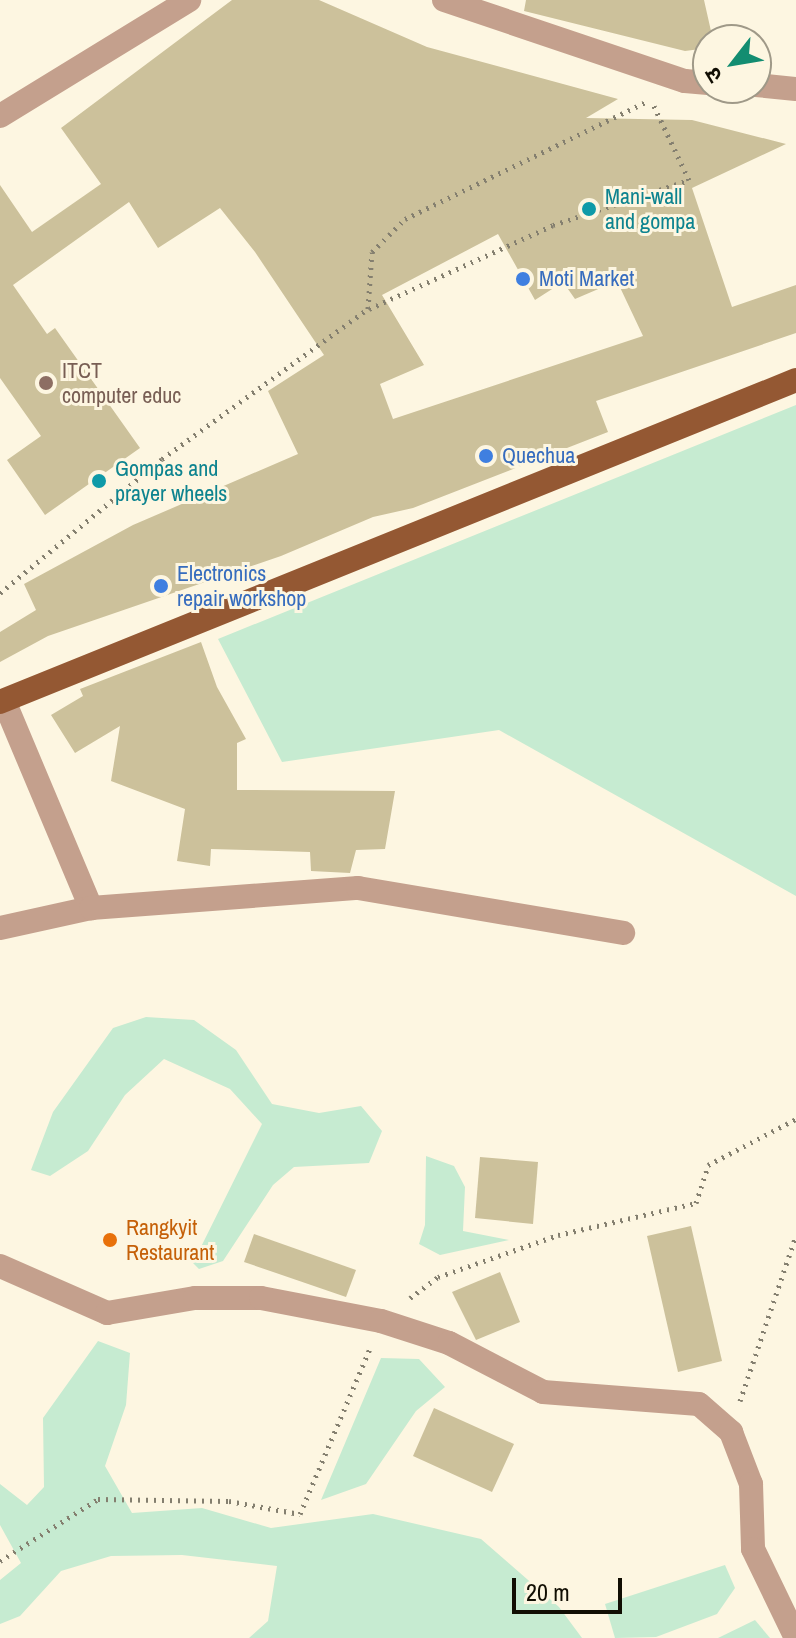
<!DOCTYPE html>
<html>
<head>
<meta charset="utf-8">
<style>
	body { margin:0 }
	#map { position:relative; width:796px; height:1638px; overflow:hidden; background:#fdf6e1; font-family:"Archivo Narrow","Noto Sans Devanagari",sans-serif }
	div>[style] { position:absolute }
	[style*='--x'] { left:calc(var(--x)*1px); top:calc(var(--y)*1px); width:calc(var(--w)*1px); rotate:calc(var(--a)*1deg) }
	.green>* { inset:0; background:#c6ebd1 }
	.building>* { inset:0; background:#ccc19b }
	.path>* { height:5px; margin-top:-2.5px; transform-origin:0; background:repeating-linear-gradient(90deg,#847f6f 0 2px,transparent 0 8px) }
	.minor>* { height:24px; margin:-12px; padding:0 12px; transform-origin:12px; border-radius:12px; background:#c4a08d }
	.major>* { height:24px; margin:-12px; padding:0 12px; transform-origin:12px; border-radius:12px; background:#945833 }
	.dots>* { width:22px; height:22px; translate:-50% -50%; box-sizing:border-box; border:4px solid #fdf6e1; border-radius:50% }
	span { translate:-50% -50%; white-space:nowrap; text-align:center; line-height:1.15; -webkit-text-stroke:6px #fdf6e1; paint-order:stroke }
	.culture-label { font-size:22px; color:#0d838f }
	.left { translate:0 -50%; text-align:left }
	.shop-label { font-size:22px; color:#366cbe }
	.education-label { font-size:22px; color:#785e54 }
	.food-label { font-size:22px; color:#c56008 }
	.north { position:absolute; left:692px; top:24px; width:80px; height:80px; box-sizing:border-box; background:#fdf6e1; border:2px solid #9f9988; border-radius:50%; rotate:239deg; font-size:22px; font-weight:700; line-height:32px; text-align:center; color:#110e03 }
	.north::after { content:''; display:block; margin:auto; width:28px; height:36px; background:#138d71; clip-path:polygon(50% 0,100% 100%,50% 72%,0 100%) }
	.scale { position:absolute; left:512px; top:1578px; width:110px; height:36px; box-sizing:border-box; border:4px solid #110e03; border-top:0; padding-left:10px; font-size:24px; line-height:28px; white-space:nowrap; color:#110e03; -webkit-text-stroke:6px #fdf6e1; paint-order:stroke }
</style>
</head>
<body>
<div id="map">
	<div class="green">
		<div style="clip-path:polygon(796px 405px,796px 896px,499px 730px,282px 762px,218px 639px)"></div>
		<div style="clip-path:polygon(146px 1017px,194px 1020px,236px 1050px,272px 1104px,319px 1113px,361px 1106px,382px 1131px,369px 1163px,294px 1167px,273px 1185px,223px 1261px,199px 1269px,193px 1263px,262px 1124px,230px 1089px,164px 1059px,125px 1095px,88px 1151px,50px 1176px,31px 1170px,53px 1112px,113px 1028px)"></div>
		<div style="clip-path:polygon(426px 1156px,454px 1166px,465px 1187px,463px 1231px,509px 1240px,440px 1255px,419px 1244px,425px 1225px)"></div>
		<div style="clip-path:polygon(98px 1341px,130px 1353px,126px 1405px,105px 1466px,132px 1513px,202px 1508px,271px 1528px,373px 1514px,481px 1539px,559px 1607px,582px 1638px,249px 1638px,268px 1621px,277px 1566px,182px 1555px,111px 1556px,61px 1571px,20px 1616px,0 1624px,0 1580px,21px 1563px,0 1525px,0 1484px,27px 1505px,44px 1487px,43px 1418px)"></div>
		<div style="clip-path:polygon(381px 1358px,419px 1359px,445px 1387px,416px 1411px,366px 1484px,321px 1500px)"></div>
		<div style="clip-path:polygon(725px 1565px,735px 1588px,717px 1614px,656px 1637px,615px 1638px,605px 1604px)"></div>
		<div style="clip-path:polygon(755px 1620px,770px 1638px,718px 1638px)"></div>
	</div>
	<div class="building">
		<div style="clip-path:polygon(evenodd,232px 0,319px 0,427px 47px,618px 99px,586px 118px,692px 120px,786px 144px,692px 188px,732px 307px,796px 285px,796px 333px,596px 401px,608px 432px,413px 508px,373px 517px,281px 556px,48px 636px,0 662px,0 632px,36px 610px,24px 584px,133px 525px,298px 454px,268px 391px,324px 355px,255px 252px,220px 208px,158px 248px,129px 202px,13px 285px,47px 334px,55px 328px,140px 448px,45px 515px,7px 460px,41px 436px,0 378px,0 185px,32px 232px,101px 184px,61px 128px,232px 0,498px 234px,535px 300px,563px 282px,575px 299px,617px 281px,643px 336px,393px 419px,380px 384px,424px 365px,382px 295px,498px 234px)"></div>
		<div style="clip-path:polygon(526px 0,704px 0,713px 40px,708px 40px,708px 48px,685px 51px,524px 11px)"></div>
		<div style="clip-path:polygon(201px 642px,217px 687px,246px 739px,237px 743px,237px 790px,395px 791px,385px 849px,356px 850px,350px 873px,311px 871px,310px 852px,211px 849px,210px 866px,177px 861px,185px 809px,111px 781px,120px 726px,75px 753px,51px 715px,83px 696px,80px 689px)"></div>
		<div style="clip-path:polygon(480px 1157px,538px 1162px,533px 1224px,475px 1218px)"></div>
		<div style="clip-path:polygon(691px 1226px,722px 1361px,678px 1372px,647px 1236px)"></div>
		<div style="clip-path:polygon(254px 1234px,356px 1270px,346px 1297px,244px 1262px)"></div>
		<div style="clip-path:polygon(500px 1272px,520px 1322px,476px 1340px,452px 1292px)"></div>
		<div style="clip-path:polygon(434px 1408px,514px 1444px,492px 1492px,413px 1456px)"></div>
	</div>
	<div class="path">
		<div style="--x:369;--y:309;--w:202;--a:-24.5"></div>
		<div style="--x:553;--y:225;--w:143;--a:-18.3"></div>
		<div style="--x:689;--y:180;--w:84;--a:-115.3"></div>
		<div style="--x:0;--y:593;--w:210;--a:-39.6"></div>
		<div style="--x:162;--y:459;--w:255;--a:-36.1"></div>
		<div style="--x:368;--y:309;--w:57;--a:-86"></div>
		<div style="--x:372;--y:252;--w:47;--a:-45"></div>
		<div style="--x:405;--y:219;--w:270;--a:-25.9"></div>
		<div style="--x:410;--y:1298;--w:35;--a:-37"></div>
		<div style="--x:438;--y:1277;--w:127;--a:-19.3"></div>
		<div style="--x:558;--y:1235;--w:142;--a:-13.1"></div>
		<div style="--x:696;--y:1203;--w:40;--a:-72"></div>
		<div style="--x:708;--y:1165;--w:99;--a:-27.6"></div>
		<div style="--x:740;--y:1401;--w:174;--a:-71.3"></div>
		<div style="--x:0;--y:1561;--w:116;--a:-32.3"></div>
		<div style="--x:98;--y:1499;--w:131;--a:0.9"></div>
		<div style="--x:229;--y:1501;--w:72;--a:10.4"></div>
		<div style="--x:300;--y:1514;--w:180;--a:-67.1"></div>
	</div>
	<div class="minor">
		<div style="--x:444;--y:0;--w:254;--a:18.6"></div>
		<div style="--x:685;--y:81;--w:23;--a:5"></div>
		<div style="--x:756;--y:85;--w:40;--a:5.7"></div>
		<div style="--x:0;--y:116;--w:222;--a:-31.5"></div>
		<div style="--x:4;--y:701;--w:225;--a:67.2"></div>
		<div style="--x:0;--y:928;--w:93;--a:-12.4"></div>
		<div style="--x:91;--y:908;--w:268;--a:-4.3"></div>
		<div style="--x:358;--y:888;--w:269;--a:9.6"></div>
		<div style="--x:0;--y:1266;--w:117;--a:23.7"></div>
		<div style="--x:107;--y:1313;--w:89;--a:-9.7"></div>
		<div style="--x:195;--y:1298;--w:66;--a:0"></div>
		<div style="--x:261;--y:1298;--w:122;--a:10.9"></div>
		<div style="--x:381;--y:1321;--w:71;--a:17.9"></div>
		<div style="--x:449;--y:1343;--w:106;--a:27.5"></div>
		<div style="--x:543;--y:1392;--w:156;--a:4.4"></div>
		<div style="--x:699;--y:1404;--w:43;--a:41.2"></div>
		<div style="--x:731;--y:1432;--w:56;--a:69"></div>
		<div style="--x:751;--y:1484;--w:65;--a:88.2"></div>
		<div style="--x:753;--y:1549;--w:99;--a:64.2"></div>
	</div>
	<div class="major">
		<div style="--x:0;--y:702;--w:859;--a:-22.02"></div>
	</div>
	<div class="dots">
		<div style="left:589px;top:209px;background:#0f9aa8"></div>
		<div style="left:523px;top:279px;background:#3f7fe0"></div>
		<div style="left:46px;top:383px;background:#8d6e63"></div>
		<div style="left:486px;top:456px;background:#3f7fe0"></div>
		<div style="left:99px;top:481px;background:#0f9aa8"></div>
		<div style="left:161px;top:586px;background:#3f7fe0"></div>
		<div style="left:110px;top:1240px;background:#e8710a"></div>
	</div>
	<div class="culture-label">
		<span class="left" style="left:605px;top:209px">Mani-wall<br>and gompa</span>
		<span class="left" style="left:115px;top:481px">Gompas and<br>prayer wheels</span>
	</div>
	<div class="shop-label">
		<span class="left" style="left:539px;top:279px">Moti Market</span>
		<span class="left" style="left:502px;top:456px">Quechua</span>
		<span class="left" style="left:177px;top:586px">Electronics<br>repair workshop</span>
	</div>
	<div class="education-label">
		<span class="left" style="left:62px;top:383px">ITCT<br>computer educ</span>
	</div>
	<div class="food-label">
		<span class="left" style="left:126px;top:1240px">Rangkyit<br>Restaurant</span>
	</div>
	<div class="north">उ</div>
	<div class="scale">20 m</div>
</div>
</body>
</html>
